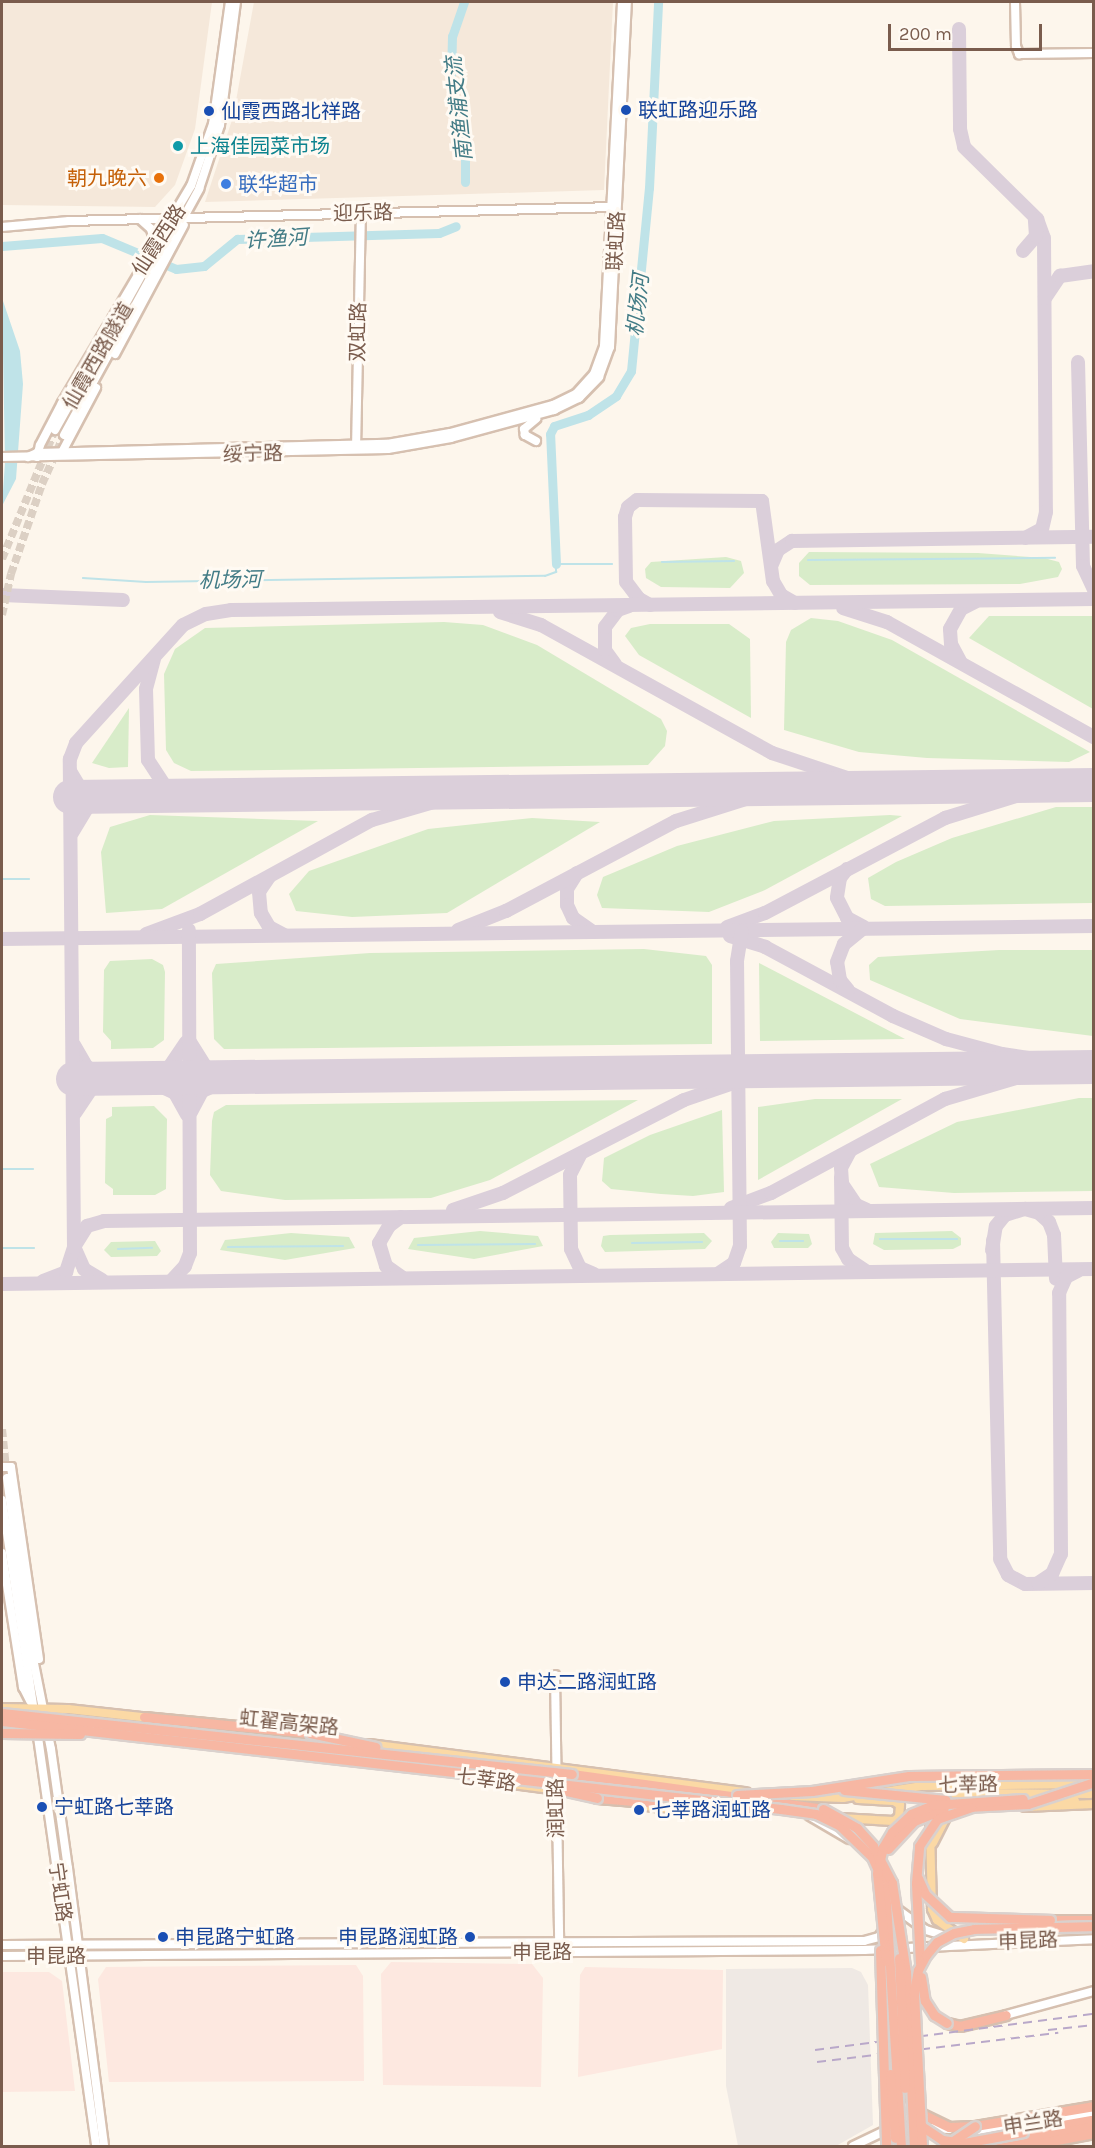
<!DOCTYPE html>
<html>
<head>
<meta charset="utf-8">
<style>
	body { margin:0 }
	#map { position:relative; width:1095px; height:2148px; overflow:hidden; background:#fdf6ec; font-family:Karla,"Noto Sans SC",sans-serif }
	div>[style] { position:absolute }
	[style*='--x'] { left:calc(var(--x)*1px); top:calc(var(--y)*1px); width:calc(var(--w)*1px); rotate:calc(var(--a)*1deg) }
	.residential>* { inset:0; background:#f5e8da }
	.commercial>* { inset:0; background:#fde8e0 }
	.industrial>* { inset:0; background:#efe9e4 }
	.green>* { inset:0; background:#d8ecc9 }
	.water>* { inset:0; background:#bfe3e8 }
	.stream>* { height:1.5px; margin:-0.75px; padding:0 0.75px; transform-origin:0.75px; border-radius:0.75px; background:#bfe3e8 }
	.river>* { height:9px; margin:-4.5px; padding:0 4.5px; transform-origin:4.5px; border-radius:4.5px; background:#bfe3e8 }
	.taxiway>* { height:14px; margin:-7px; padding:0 7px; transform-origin:7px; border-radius:7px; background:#dbcfda }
	.runway>* { height:34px; margin:-17px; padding:0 17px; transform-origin:17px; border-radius:17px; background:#dbcfda }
	.secondary-tunnel>* { height:8px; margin-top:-4px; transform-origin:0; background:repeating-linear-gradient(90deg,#dcd0c4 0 8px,transparent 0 12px) }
	.roads { filter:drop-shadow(2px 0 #d6c0b0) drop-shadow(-2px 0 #d6c0b0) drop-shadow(0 2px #d6c0b0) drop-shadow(0 -2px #d6c0b0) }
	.secondary>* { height:8px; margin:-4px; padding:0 4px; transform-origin:4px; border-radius:4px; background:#fff }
	.primary>* { height:8px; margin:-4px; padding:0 4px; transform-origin:4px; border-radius:4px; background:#fbd9a5 }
	.highway>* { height:9px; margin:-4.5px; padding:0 4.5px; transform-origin:4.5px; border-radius:4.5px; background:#f7b7a3 }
	.rail>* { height:1.5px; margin-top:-0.75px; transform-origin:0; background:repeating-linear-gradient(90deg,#b9a8c9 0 9px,transparent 0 15px) }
	.bridges { filter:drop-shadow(2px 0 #dad1cd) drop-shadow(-2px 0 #dad1cd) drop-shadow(0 2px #dad1cd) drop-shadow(0 -2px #dad1cd) }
	.highway-bridge>* { height:9px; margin:-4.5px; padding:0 4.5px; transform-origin:4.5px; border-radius:4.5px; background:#f7b7a3 }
	.dots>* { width:16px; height:16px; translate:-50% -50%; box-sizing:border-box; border:3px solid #fffaf3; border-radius:50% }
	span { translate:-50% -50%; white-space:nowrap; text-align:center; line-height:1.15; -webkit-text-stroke:6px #fffaf3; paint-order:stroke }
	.transit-label { font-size:20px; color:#164399 }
	.left { translate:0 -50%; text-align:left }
	.right { translate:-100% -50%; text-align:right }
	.culture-label { font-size:20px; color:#0d838f }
	.food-label { font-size:20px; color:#c56008 }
	.shop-label { font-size:20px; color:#366cbe }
	.street-label { font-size:20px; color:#7a5c4d }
	.water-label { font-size:21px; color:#437c86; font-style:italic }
	.frame { position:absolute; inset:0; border:3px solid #7a5c4d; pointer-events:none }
	.scale { position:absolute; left:888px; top:24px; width:154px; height:27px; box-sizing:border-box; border:3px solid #7a5c4d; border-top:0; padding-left:8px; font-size:18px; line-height:21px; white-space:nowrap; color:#7a5c4d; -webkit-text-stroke:4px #fffaf3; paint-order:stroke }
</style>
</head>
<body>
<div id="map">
	<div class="residential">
		<div style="clip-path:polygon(2px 2px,212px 2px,195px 129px,175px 185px,155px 207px,2px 205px)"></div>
		<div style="clip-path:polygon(254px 2px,613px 2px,604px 190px,205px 202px,233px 117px)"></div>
	</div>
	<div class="commercial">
		<div style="clip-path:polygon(391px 1962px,532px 1964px,543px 1978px,541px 2087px,383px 2085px,381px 1974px)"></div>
		<div style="clip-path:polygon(356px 1965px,363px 1976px,364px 2081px,109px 2082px,98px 1979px,106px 1967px)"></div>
		<div style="clip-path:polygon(585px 1967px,723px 1970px,722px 2049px,578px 2077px,580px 1975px)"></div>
		<div style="clip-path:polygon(2px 1972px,49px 1972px,62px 1981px,75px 2091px,2px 2092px)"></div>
	</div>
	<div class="industrial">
		<div style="clip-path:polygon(852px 1968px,861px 1972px,868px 1985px,873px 2125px,836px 2146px,738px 2146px,726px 2086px,726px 1969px)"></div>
	</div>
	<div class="green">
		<div style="clip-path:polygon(809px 552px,978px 553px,1044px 558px,1059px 562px,1062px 569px,1058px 577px,1020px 584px,810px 585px,799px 576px,799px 563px)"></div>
		<div style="clip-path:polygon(726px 557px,741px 561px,744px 573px,730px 588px,661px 587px,646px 578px,645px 569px,651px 562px)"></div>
		<div style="clip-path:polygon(989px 616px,1093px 616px,1093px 709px,969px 638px)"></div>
		<div style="clip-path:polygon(811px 618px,838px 621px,892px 640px,1090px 752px,1069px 762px,927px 758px,859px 752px,784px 730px,786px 642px,791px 630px)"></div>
		<div style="clip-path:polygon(444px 622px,483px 625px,537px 645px,661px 719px,667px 731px,665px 746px,648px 765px,191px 771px,174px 763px,166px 750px,164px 674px,175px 649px,205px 628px)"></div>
		<div style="clip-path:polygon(650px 624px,729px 624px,750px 639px,751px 718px,639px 655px,625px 636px,631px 628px)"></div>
		<div style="clip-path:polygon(129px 708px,128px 767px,109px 768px,92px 763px)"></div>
		<div style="clip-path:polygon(1056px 807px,1093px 807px,1093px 903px,885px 906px,871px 899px,868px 878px,896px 862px,952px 838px)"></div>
		<div style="clip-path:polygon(150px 815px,318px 821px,162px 909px,106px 913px,101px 852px,110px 827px)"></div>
		<div style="clip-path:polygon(890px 815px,902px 816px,765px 890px,709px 912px,602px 908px,597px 895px,603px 877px,677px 846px,774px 821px)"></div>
		<div style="clip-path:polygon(532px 818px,600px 822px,447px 913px,352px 917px,296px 911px,289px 894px,309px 871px,428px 829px)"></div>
		<div style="clip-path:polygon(644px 949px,706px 956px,712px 965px,712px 1044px,224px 1049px,214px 1039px,212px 973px,216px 964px,370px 953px)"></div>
		<div style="clip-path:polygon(999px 950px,1093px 950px,1093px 1036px,960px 1019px,870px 980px,869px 965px,878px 957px)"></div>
		<div style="clip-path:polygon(152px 959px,163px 965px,165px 972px,164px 1040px,153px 1048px,111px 1049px,111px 1041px,103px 1032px,104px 970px,110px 961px)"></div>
		<div style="clip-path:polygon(759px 963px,905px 1039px,760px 1041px)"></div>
		<div style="clip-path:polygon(1079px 1098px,1093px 1098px,1093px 1191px,954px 1193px,879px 1187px,870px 1164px,957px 1122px)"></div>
		<div style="clip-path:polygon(815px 1099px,902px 1099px,758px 1180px,758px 1107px)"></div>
		<div style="clip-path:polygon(638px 1100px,490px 1180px,431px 1198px,285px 1200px,221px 1191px,210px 1175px,212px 1121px,214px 1112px,226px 1105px)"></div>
		<div style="clip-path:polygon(154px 1106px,167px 1119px,166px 1189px,155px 1195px,113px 1195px,113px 1189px,105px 1183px,106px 1119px,112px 1116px,112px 1107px)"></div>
		<div style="clip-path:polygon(722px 1110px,724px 1192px,693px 1196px,661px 1194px,611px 1189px,602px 1181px,604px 1158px,650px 1135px)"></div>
		<div style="clip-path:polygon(480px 1231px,538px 1236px,543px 1246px,474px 1259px,408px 1249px,414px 1238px)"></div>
		<div style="clip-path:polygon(952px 1231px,961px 1238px,961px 1245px,953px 1249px,884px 1250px,873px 1244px,875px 1233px)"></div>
		<div style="clip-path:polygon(291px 1233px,349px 1237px,355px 1248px,285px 1260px,220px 1250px,225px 1240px)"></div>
		<div style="clip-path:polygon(704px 1233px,712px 1241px,705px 1249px,605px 1252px,601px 1246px,603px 1236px,610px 1235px)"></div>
		<div style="clip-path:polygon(778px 1233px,809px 1234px,812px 1244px,808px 1248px,774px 1248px,771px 1242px)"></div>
		<div style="clip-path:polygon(155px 1241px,161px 1251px,157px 1256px,111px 1257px,104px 1250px,111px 1242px)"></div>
	</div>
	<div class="water">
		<div style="clip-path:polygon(2px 298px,20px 351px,23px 384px,16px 479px,2px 506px,5px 462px)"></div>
	</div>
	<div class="stream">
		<div style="--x:808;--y:560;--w:247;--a:-0.5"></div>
		<div style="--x:662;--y:562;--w:72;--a:-0.8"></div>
		<div style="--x:83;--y:578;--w:63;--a:3.6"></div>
		<div style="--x:146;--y:582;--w:399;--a:-0.9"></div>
		<div style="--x:545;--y:576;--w:12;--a:-20"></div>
		<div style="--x:556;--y:572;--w:8;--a:-90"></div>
		<div style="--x:556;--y:564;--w:56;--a:0"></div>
		<div style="--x:2;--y:879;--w:27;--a:0"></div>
		<div style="--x:2;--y:1169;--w:31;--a:0"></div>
		<div style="--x:880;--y:1239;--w:77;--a:0"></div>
		<div style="--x:780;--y:1241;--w:23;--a:0"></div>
		<div style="--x:632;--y:1243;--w:70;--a:-0.8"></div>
		<div style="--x:418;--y:1245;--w:117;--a:-0.5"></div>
		<div style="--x:228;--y:1247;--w:115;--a:-0.5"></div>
		<div style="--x:2;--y:1248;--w:32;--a:0"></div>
		<div style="--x:118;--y:1249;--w:34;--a:-2"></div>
	</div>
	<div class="river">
		<div style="--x:464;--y:2;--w:36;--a:109"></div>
		<div style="--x:452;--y:36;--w:40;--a:91.4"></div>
		<div style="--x:451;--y:76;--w:80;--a:80"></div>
		<div style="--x:465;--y:155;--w:27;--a:90"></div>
		<div style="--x:2;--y:246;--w:100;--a:-4.6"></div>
		<div style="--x:102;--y:238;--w:80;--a:22.7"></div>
		<div style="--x:176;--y:269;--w:28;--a:-6"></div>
		<div style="--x:204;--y:266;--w:43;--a:-39.3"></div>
		<div style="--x:237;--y:239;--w:202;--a:-1.7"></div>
		<div style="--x:439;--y:233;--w:18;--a:-22"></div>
		<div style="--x:556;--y:564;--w:130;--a:-92.6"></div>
		<div style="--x:550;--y:434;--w:9;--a:-63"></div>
		<div style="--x:554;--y:426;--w:36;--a:-18"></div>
		<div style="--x:588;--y:415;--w:34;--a:-34"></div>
		<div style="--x:616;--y:396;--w:29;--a:-59"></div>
		<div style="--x:631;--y:371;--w:184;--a:-84.4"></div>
		<div style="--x:649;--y:188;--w:186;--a:-87.2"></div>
	</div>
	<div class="taxiway">
		<div style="--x:959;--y:29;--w:100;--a:89.4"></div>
		<div style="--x:960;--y:129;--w:18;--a:77"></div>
		<div style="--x:964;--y:147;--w:103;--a:44.6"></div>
		<div style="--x:1037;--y:219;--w:20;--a:70"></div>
		<div style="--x:1044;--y:238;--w:274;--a:89.6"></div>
		<div style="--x:1046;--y:512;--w:17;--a:103"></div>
		<div style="--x:1042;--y:529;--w:19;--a:152"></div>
		<div style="--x:1023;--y:251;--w:20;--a:-49"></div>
		<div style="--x:1036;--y:236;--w:16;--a:-94"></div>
		<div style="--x:1045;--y:298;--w:27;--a:-56"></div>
		<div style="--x:1060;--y:276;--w:34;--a:-8"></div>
		<div style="--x:1078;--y:362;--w:204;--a:88.6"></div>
		<div style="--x:1083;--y:566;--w:26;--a:65"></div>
		<div style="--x:772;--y:564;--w:15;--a:-67"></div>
		<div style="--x:778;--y:550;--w:17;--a:-33"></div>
		<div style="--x:792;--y:541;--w:302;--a:-0.8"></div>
		<div style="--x:2;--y:595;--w:121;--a:2.4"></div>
		<div style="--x:650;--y:605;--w:13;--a:-151"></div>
		<div style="--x:639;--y:599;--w:21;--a:-127"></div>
		<div style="--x:626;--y:582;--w:65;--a:-90.9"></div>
		<div style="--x:625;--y:517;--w:10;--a:-73"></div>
		<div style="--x:628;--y:507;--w:11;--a:-38"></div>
		<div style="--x:637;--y:500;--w:125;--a:0.5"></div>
		<div style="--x:762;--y:501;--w:81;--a:82.2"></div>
		<div style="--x:773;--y:581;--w:16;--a:60"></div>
		<div style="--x:781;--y:595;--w:16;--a:30"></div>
		<div style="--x:843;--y:608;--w:46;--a:17.7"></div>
		<div style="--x:887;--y:622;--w:237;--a:29.1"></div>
		<div style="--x:500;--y:612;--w:43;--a:17.6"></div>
		<div style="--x:541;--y:625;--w:264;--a:29"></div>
		<div style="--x:772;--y:753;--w:79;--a:18.4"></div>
		<div style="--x:847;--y:778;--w:85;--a:6"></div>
		<div style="--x:154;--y:659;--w:31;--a:105"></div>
		<div style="--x:146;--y:689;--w:71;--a:88.4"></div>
		<div style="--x:148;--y:760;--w:30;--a:57"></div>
		<div style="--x:164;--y:785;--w:27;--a:22"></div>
		<div style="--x:960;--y:661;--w:19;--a:-118"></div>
		<div style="--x:951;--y:644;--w:15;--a:-94"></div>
		<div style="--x:950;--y:629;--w:23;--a:-61"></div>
		<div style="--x:961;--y:609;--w:16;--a:-27"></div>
		<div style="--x:615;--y:664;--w:17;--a:-126"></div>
		<div style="--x:605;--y:650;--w:23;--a:-90"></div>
		<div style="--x:605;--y:627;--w:21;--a:-53"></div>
		<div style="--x:618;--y:610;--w:12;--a:-20"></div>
		<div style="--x:70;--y:771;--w:21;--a:59"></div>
		<div style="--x:81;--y:789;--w:19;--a:25"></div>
		<div style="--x:72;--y:833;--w:29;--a:-59"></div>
		<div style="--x:87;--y:808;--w:26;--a:-28"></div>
		<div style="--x:847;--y:869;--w:11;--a:128"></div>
		<div style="--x:840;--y:878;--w:20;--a:99"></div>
		<div style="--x:837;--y:898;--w:22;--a:63"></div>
		<div style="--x:847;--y:918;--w:19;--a:28"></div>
		<div style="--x:577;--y:873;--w:19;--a:122"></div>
		<div style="--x:567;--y:889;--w:16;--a:90"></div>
		<div style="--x:567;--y:905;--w:14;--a:65"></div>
		<div style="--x:573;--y:918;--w:24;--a:35"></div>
		<div style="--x:269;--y:877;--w:18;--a:124"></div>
		<div style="--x:259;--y:892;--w:21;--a:85"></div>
		<div style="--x:261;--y:913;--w:16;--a:60"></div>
		<div style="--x:269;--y:927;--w:17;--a:28"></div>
		<div style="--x:727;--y:927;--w:40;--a:-20.2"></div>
		<div style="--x:765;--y:913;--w:204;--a:-27.8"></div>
		<div style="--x:945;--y:818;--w:82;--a:-17.1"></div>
		<div style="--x:1023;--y:794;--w:68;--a:-7.7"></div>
		<div style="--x:458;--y:930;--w:52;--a:-21.6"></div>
		<div style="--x:506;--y:911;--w:192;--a:-27.9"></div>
		<div style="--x:676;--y:821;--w:73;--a:-17.4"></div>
		<div style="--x:746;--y:799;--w:83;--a:-7.6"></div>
		<div style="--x:146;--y:934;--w:58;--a:-20.3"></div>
		<div style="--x:200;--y:914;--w:196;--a:-28.7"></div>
		<div style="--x:372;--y:820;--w:75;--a:-16.3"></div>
		<div style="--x:444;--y:799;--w:62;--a:-6.4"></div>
		<div style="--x:730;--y:936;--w:37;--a:17"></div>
		<div style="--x:765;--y:947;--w:145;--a:28.3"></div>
		<div style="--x:893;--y:1016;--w:58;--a:23.5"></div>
		<div style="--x:946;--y:1039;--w:58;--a:15"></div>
		<div style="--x:1002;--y:1054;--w:67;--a:8.6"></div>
		<div style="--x:2;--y:939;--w:1092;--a:-0.68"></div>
		<div style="--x:848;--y:990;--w:13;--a:-129"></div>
		<div style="--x:840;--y:980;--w:18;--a:-99"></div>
		<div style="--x:837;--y:962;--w:19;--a:-69"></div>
		<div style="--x:844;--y:944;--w:22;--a:-39"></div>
		<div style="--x:190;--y:1042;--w:31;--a:58"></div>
		<div style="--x:206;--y:1068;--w:31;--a:17"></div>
		<div style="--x:74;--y:1045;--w:24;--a:60"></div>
		<div style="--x:86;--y:1066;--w:17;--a:33"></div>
		<div style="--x:100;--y:1075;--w:16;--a:14"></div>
		<div style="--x:143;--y:1078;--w:27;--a:-20"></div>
		<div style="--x:168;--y:1069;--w:32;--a:-56"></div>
		<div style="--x:145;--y:1079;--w:33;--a:25"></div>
		<div style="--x:175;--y:1093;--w:25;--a:61"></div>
		<div style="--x:191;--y:1112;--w:24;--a:-62"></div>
		<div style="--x:202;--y:1091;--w:32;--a:-24"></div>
		<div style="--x:75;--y:1113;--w:30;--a:-56"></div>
		<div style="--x:92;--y:1088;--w:26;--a:-21"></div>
		<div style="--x:850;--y:1151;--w:19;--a:118"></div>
		<div style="--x:841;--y:1168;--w:16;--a:86"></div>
		<div style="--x:842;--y:1184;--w:25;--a:56"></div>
		<div style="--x:856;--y:1205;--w:12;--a:24"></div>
		<div style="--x:580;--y:1155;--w:22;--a:117"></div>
		<div style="--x:570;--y:1175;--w:74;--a:89.2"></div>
		<div style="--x:571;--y:1249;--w:21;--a:65"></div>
		<div style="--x:580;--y:1268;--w:15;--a:23"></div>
		<div style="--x:841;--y:1177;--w:71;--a:89.2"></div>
		<div style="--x:842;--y:1248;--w:13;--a:61"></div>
		<div style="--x:848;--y:1259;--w:22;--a:34"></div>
		<div style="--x:731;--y:1208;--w:43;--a:-20.6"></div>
		<div style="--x:771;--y:1193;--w:198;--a:-28.4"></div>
		<div style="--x:945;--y:1099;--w:74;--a:-16.5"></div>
		<div style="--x:1016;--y:1078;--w:76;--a:-8.3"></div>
		<div style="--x:453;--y:1210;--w:53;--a:-18.8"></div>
		<div style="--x:503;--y:1193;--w:203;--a:-27.2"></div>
		<div style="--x:684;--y:1100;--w:58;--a:-19.1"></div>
		<div style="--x:739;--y:1081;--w:88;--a:-7.2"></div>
		<div style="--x:401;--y:1217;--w:15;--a:143"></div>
		<div style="--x:389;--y:1226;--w:20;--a:120"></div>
		<div style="--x:379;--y:1243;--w:24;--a:73"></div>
		<div style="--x:386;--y:1266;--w:19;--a:35"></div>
		<div style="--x:993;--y:1240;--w:319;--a:88.7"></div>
		<div style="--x:1000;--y:1559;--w:18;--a:63"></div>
		<div style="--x:1008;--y:1575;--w:19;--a:28"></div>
		<div style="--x:1025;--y:1584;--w:69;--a:-0.8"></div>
		<div style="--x:992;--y:1250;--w:24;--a:-81"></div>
		<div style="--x:996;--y:1226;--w:14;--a:-51"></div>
		<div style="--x:1005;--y:1215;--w:21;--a:-17"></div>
		<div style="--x:1025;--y:1209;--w:15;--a:16"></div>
		<div style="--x:1039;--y:1213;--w:13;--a:42"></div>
		<div style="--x:1049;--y:1222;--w:14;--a:69"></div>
		<div style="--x:1054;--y:1235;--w:44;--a:87.4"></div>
		<div style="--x:719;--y:1273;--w:18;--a:-34"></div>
		<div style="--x:734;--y:1263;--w:18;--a:-71"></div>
		<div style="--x:740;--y:1246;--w:285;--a:-90.6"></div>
		<div style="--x:737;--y:961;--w:30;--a:-81"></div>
		<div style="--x:102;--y:1280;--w:21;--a:-149"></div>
		<div style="--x:84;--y:1269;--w:24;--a:-114"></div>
		<div style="--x:74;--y:1247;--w:25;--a:-58"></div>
		<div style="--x:87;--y:1226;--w:18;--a:-16"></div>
		<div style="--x:104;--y:1221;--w:990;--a:-0.75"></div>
		<div style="--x:172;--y:1280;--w:19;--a:-47"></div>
		<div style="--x:185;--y:1266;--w:14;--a:-69"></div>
		<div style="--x:190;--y:1253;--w:323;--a:-90.2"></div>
		<div style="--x:43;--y:1281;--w:25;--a:-21"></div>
		<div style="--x:66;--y:1272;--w:26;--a:-72"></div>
		<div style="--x:74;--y:1247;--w:488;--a:-90.5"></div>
		<div style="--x:70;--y:759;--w:17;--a:-69"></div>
		<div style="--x:76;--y:743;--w:159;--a:-47.8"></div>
		<div style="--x:183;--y:625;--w:25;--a:-26"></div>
		<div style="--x:206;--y:614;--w:25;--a:-9"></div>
		<div style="--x:231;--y:610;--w:863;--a:-0.73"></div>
		<div style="--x:2;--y:1284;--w:1092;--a:-0.79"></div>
		<div style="--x:1038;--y:1583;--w:17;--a:-33"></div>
		<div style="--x:1052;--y:1574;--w:22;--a:-66"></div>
		<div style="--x:1061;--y:1554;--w:261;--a:-90.4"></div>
		<div style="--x:1059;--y:1293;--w:17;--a:-66"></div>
		<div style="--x:1066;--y:1277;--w:13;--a:-27"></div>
	</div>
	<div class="runway">
		<div style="--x:70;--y:797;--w:1024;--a:-0.67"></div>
		<div style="--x:73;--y:1079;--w:1021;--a:-0.67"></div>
	</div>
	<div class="secondary-tunnel">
		<div style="--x:2;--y:559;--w:139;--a:-67.7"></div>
		<div style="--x:2;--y:615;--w:42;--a:-77.6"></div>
		<div style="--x:11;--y:574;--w:95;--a:-71"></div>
		<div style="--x:42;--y:484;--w:54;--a:-65.8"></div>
		<div style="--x:2;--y:1429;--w:49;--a:84.2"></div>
	</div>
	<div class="roads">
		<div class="secondary">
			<div style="--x:1015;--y:2;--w:44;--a:88.7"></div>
			<div style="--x:1016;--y:46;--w:9;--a:69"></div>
			<div style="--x:1019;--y:54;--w:75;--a:-0.8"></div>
			<div style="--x:140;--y:219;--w:15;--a:42"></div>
			<div style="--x:151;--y:229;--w:20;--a:75"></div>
			<div style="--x:2;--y:227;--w:67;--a:-5.1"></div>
			<div style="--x:69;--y:221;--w:547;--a:-1.47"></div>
			<div style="--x:115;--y:354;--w:146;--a:-61.9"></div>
			<div style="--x:55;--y:430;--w:184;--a:-60.8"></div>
			<div style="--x:64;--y:435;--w:281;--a:-61.2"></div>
			<div style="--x:199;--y:189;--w:67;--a:-71.8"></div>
			<div style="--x:220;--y:125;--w:124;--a:-82.6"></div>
			<div style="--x:536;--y:441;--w:13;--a:-151"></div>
			<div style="--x:525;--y:435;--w:6;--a:-99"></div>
			<div style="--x:524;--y:429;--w:16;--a:-40"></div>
			<div style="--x:356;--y:449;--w:236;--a:-88.8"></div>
			<div style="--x:61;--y:454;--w:75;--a:-62.1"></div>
			<div style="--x:2;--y:457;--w:386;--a:-1.2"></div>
			<div style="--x:388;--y:449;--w:64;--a:-9.9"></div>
			<div style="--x:451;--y:438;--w:107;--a:-15.2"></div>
			<div style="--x:554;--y:410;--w:28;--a:-26"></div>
			<div style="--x:579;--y:398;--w:29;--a:-46"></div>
			<div style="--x:599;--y:377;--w:32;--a:-70"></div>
			<div style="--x:610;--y:347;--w:345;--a:-87.2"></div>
			<div style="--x:28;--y:457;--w:10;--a:-24"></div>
			<div style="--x:37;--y:453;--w:350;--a:-1.5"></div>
			<div style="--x:387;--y:444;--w:64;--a:-9.9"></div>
			<div style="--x:450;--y:433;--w:107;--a:-15.2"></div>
			<div style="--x:553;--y:405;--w:25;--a:-26"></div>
			<div style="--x:576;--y:394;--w:27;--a:-48"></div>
			<div style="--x:594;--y:374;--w:30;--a:-70"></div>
			<div style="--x:604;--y:346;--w:344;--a:-87"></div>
			<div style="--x:37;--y:457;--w:12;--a:-76"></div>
			<div style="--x:40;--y:445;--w:47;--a:-62.4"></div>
			<div style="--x:62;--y:403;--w:252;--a:-59.3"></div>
			<div style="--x:191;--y:186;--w:66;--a:-70.5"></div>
			<div style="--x:213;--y:124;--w:123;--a:-82.1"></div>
			<div style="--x:2;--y:1467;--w:9;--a:0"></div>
			<div style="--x:11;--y:1467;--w:194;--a:81.7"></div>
			<div style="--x:7;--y:1478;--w:151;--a:82.4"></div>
			<div style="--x:27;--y:1628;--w:123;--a:78.8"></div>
			<div style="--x:51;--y:1749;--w:120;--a:81.9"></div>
			<div style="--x:68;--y:1868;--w:280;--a:82.6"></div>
			<div style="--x:2;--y:1500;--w:214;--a:81.4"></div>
			<div style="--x:2;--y:1553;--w:136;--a:81.1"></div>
			<div style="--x:23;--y:1687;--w:16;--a:63"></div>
			<div style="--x:555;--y:1675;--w:269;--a:89.1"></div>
			<div style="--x:37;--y:1730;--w:420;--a:81.9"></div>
			<div style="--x:810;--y:1816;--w:45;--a:30.5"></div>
			<div style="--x:894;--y:1907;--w:39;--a:36"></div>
			<div style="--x:926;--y:1930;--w:24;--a:17"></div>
			<div style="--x:2;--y:1945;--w:862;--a:-0.27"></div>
			<div style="--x:864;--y:1941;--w:16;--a:-15"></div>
			<div style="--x:879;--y:1937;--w:9;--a:-58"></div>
			<div style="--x:2;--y:1956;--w:862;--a:-0.4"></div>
			<div style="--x:864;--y:1950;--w:230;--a:-2.7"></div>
			<div style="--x:1006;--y:2015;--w:91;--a:-15.3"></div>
			<div style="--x:966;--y:2132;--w:129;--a:-8.4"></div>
			<div style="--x:853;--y:2146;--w:47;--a:-25.5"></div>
			<div style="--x:895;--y:2126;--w:54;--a:3.2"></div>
		</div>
		<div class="primary">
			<div style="--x:2;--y:1708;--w:66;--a:0.9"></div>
			<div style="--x:68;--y:1709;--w:83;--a:6.2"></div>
			<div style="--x:369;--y:1744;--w:380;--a:7.3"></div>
			<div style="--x:467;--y:1778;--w:92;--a:7.5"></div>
			<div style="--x:884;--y:1792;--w:39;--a:-9"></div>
			<div style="--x:923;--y:1786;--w:161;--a:-0.7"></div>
			<div style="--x:792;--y:1796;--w:51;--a:2.2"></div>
			<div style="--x:843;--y:1798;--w:23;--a:-10"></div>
			<div style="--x:1023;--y:1799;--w:52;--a:2.2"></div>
			<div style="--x:940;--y:1803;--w:31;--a:-19"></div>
			<div style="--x:969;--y:1793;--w:121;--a:0.5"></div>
			<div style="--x:638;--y:1805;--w:74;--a:7"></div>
			<div style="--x:711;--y:1814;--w:24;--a:-5"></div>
			<div style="--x:1025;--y:1807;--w:69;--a:-2.5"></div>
			<div style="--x:840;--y:1818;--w:54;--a:3.2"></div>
			<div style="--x:894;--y:1821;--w:6;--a:-39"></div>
			<div style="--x:899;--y:1817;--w:12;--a:-85"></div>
			<div style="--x:900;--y:1805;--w:7;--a:-146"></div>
			<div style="--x:894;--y:1801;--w:36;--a:-177"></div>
			<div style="--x:930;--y:1828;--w:81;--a:88.6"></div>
			<div style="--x:932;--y:1909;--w:12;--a:66"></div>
			<div style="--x:937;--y:1920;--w:33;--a:35"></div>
			<div style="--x:933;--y:1843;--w:30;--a:-63"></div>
		</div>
		<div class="highway">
			<div style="--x:144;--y:1717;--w:167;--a:5.5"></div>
			<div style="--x:572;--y:1774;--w:253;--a:7.9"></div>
			<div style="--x:597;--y:1798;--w:164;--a:4.6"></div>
			<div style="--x:1050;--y:1920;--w:44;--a:0"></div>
			<div style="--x:947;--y:2023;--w:13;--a:13"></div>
			<div style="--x:960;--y:2026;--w:47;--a:-13.4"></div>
			<div style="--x:901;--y:2082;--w:34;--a:60"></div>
			<div style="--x:918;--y:2112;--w:34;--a:26"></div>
			<div style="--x:949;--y:2127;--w:26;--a:-2"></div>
			<div style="--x:975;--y:2126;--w:121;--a:-9.5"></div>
			<div style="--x:1023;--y:2132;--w:69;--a:-10"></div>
			<div style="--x:979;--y:2143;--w:45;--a:-3.8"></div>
			<div style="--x:1024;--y:2140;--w:71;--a:-11.3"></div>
			<div style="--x:1025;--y:2146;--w:70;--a:-10.7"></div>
		</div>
	</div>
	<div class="rail">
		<div style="--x:1048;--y:2030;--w:46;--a:-6.2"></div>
		<div style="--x:815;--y:2050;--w:281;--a:-7.4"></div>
		<div style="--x:817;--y:2062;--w:243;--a:-6.9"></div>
	</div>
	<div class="bridges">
		<div class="highway-bridge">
			<div style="--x:2;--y:1713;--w:573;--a:6.11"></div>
			<div style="--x:2;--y:1721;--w:784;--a:6.45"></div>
			<div style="--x:781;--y:1809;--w:35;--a:8"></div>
			<div style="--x:816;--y:1814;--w:25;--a:26"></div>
			<div style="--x:839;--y:1825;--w:46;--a:44.1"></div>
			<div style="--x:872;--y:1857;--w:32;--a:66"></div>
			<div style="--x:885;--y:1886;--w:260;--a:86.5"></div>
			<div style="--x:2;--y:1733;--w:78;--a:0.7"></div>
			<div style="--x:310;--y:1733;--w:67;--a:12"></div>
			<div style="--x:553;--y:1788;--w:45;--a:12.8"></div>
			<div style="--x:844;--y:1790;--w:102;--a:5.6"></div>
			<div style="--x:737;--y:1795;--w:75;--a:-3.1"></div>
			<div style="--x:812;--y:1791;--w:98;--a:-8.8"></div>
			<div style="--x:909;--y:1776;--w:185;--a:-0.6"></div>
			<div style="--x:966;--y:1807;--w:62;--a:-2.8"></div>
			<div style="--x:1028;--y:1804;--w:70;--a:-18.4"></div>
			<div style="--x:823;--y:1809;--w:39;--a:29"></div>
			<div style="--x:857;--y:1828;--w:24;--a:48"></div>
			<div style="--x:873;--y:1846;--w:42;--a:62.8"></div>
			<div style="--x:892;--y:1883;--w:90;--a:81.1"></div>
			<div style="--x:906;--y:1972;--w:174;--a:87.4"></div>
			<div style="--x:888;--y:1849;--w:38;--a:-47"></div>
			<div style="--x:914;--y:1821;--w:32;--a:-22"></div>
			<div style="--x:918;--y:1878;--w:17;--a:66"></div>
			<div style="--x:925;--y:1894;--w:34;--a:43"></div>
			<div style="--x:950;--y:1917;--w:100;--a:1.7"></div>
			<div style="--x:880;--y:1950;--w:196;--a:88.2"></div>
			<div style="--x:899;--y:1958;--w:130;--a:87.4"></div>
			<div style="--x:886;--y:1961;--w:88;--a:-95.8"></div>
			<div style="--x:877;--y:1873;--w:27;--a:-77"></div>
			<div style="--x:883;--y:1847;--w:17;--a:-59"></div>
			<div style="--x:892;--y:1832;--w:26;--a:-43"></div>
			<div style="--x:911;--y:1814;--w:24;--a:-22"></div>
			<div style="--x:933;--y:1805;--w:90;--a:-3.8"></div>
			<div style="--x:920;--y:1963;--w:80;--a:-92.9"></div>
			<div style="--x:916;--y:1883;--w:37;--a:-85"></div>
			<div style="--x:919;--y:1846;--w:32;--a:-56"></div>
			<div style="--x:937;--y:1819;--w:36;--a:-19"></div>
			<div style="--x:921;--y:1977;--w:24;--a:81"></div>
			<div style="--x:925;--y:2001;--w:17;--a:57"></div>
			<div style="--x:934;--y:2015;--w:15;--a:32"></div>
			<div style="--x:890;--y:2074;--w:64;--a:85.5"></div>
			<div style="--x:920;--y:2125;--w:27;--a:34"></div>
			<div style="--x:942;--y:2140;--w:22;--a:8"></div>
			<div style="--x:964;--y:2143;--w:60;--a:-10.6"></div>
			<div style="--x:950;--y:2143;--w:30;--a:-34"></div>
			<div style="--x:922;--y:2146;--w:154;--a:-93"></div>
			<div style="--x:914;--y:1992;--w:22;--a:-80"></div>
			<div style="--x:918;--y:1970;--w:17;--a:-62"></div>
			<div style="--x:926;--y:1955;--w:17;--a:-50"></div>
			<div style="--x:937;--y:1942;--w:19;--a:-28"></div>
			<div style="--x:954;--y:1933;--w:20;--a:-11"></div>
			<div style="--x:974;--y:1929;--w:120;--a:-1.4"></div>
		</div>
	</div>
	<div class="dots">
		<div style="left:626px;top:110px;background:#1a4fb4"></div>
		<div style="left:209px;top:111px;background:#1a4fb4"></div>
		<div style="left:178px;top:146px;background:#0f9aa8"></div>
		<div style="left:159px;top:178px;background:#e8710a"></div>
		<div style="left:226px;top:184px;background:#3f7fe0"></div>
		<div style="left:505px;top:1682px;background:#1a4fb4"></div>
		<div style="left:42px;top:1807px;background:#1a4fb4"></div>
		<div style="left:639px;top:1810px;background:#1a4fb4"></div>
		<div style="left:163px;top:1937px;background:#1a4fb4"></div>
		<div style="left:470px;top:1937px;background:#1a4fb4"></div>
	</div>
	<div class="transit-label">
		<span class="left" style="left:638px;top:110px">联虹路迎乐路</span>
		<span class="left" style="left:221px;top:111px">仙霞西路北祥路</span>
		<span class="left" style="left:517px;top:1682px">申达二路润虹路</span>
		<span class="left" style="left:54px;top:1807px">宁虹路七莘路</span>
		<span class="left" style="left:651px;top:1810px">七莘路润虹路</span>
		<span class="left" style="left:175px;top:1937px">申昆路宁虹路</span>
		<span class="right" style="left:458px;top:1937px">申昆路润虹路</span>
	</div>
	<div class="culture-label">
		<span class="left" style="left:190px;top:146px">上海佳园菜市场</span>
	</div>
	<div class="food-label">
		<span class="right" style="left:147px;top:178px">朝九晚六</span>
	</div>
	<div class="shop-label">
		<span class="left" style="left:238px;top:184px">联华超市</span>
	</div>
	<div class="street-label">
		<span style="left:363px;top:213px;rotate:-1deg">迎乐路</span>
		<span style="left:159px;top:240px;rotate:-57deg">仙霞西路</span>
		<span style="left:616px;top:241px;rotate:-87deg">联虹路</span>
		<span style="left:358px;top:332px;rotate:-89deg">双虹路</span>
		<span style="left:98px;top:356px;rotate:-60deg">仙霞西路隧道</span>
		<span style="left:253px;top:454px;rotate:-1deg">绥宁路</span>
		<span style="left:289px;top:1723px;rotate:6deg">虹翟高架路</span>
		<span style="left:486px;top:1780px;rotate:8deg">七莘路</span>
		<span style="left:968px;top:1785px;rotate:-1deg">七莘路</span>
		<span style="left:556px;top:1808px;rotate:-91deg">润虹路</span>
		<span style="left:60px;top:1892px;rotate:82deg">宁虹路</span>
		<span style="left:1028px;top:1941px;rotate:-2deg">申昆路</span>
		<span style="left:542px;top:1952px">申昆路</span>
		<span style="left:56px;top:1956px">申昆路</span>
		<span style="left:1033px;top:2123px;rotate:-9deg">申兰路</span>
	</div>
	<div class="water-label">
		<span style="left:459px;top:109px;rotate:-96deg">南渔浦支流</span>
		<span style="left:276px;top:239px;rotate:-4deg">许渔河</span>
		<span style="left:638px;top:305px;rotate:-84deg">机场河</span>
		<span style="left:230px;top:580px;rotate:-1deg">机场河</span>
	</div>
	<div class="frame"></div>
	<div class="scale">200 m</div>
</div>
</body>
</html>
